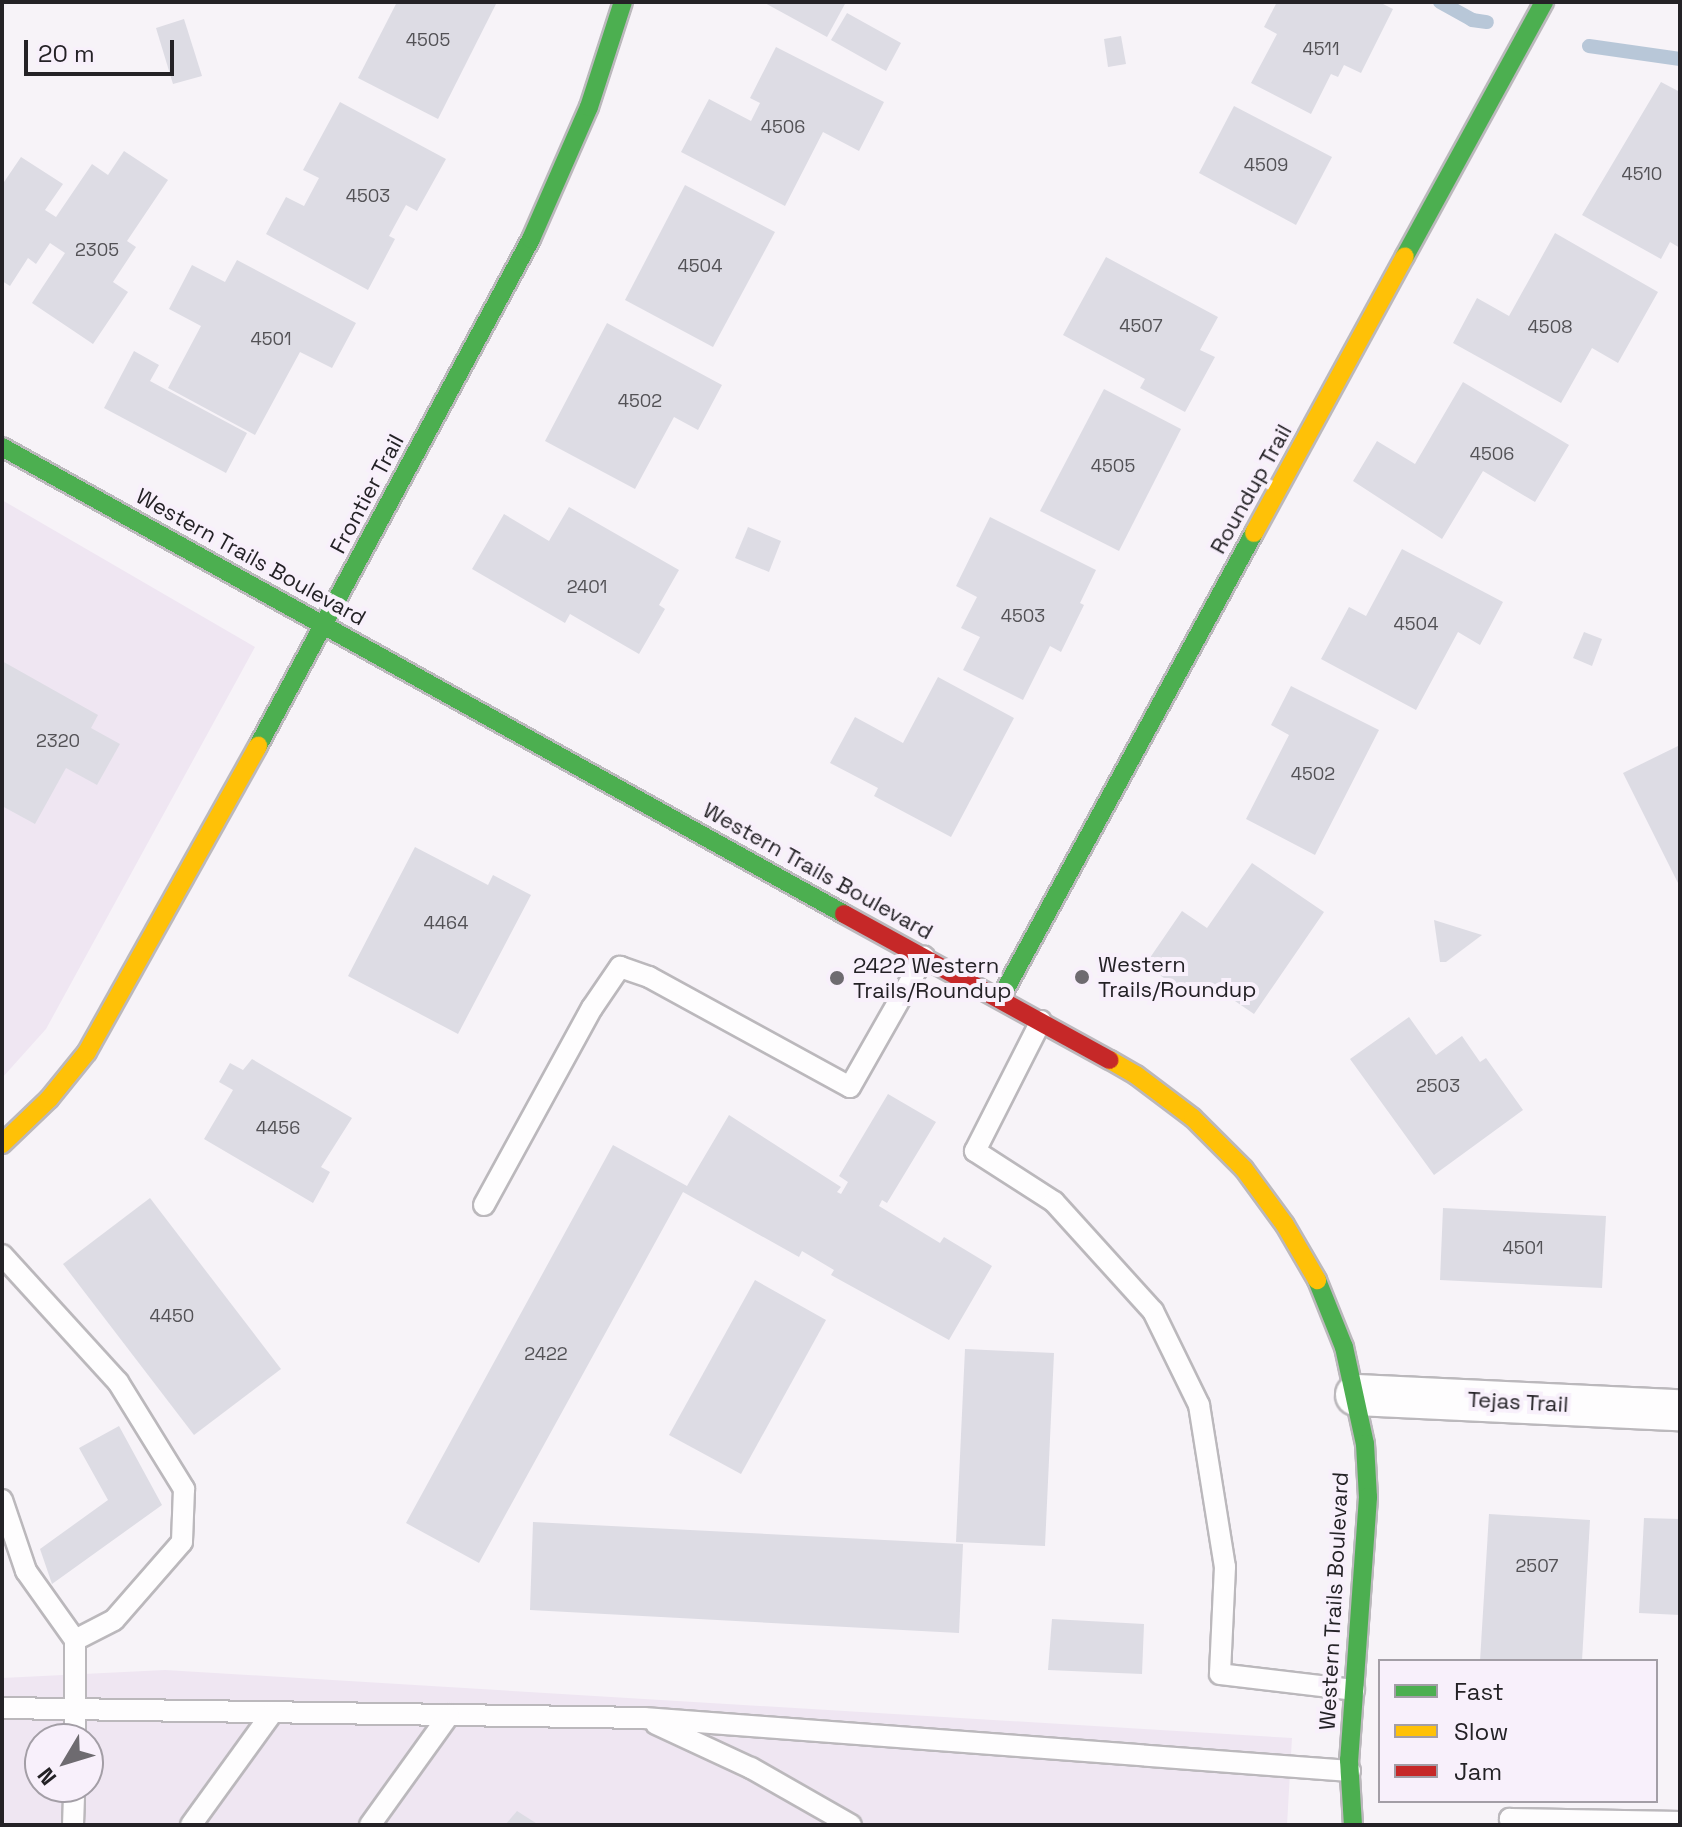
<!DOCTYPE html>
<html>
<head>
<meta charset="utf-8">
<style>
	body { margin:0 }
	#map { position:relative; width:1682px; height:1827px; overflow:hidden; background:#f7f3f8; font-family:"Space Grotesk",sans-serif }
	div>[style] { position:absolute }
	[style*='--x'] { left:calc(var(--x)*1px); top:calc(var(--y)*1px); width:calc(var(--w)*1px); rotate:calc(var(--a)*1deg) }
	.built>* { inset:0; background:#efe6f2 }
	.stream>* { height:14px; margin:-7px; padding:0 7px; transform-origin:7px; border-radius:7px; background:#b8c7d8 }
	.building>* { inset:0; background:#dddce4 }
	.roads { filter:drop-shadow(2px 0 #bbb8bc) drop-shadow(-2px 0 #bbb8bc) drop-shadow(0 2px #bbb8bc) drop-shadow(0 -2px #bbb8bc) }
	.lane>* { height:20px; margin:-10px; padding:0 10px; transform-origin:10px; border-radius:10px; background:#fefdfe }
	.street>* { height:40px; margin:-20px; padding:0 20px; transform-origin:20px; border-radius:20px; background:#fefdfe }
	.fast>* { height:18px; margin:-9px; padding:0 9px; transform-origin:9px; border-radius:9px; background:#4caf50 }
	.slow>* { height:18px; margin:-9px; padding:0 9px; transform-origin:9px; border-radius:9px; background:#ffc107 }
	.jam>* { height:18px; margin:-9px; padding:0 9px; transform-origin:9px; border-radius:9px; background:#c62828 }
	.dots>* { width:22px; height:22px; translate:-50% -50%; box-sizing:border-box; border:4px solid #f8f0fb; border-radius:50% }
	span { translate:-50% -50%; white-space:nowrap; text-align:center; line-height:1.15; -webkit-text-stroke:8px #f8f0fb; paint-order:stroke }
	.number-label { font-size:18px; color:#535256 }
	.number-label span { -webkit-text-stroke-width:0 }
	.street-label { font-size:22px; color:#242226 }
	.poi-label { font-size:22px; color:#242226 }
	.left { translate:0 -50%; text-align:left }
	.frame { position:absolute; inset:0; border:4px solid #242226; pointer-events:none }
	.legend { position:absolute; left:1378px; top:1659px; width:280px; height:144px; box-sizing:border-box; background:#f8f0fb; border:2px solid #a39ea6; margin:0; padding:10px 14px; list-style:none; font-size:24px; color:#242226 }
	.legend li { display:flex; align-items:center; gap:16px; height:40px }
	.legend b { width:40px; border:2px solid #a39ea6 }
	.north { position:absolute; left:24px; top:1723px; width:80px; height:80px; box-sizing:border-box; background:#f8f0fb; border:2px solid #a39ea6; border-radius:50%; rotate:232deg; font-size:22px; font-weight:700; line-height:32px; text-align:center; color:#242226 }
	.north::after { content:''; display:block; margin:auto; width:28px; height:36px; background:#6e6b70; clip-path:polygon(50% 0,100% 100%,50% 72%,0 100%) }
	.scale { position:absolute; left:24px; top:40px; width:150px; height:36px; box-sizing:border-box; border:4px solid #242226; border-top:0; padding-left:10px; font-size:24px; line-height:28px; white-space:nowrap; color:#242226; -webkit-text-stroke:6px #f8f0fb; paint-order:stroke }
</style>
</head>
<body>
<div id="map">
	<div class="built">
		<div style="clip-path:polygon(2px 500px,255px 647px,46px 1029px,2px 1078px)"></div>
		<div style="clip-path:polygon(evenodd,165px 1670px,1292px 1738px,1287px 1825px,2px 1825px,2px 1678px,165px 1670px,40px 1739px,88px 1739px,88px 1787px,40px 1787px,40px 1739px)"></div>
	</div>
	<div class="stream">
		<div style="--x:1440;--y:2;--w:37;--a:29"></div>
		<div style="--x:1472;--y:20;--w:15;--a:8"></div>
		<div style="--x:1589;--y:46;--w:92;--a:8.1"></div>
	</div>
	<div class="building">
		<div style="clip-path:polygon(397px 2px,497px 2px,438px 119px,358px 78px)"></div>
		<div style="clip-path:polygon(763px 2px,846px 2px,827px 37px)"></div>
		<div style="clip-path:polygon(1277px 2px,1379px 2px,1393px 9px,1361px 73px,1344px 65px,1338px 77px,1331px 74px,1311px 114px,1251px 83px,1277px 34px,1264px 27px)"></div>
		<div style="clip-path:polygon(847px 13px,901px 43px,886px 71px,831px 40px)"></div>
		<div style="clip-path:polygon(184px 19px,202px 76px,173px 84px,156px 28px)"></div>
		<div style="clip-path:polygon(1121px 36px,1126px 64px,1108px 67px,1104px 39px)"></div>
		<div style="clip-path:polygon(776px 47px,884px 102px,859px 151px,823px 132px,785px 206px,681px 152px,709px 99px,751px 121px,760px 103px,750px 98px)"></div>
		<div style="clip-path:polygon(1661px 82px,1680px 92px,1680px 248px,1670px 242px,1661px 259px,1582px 215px)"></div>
		<div style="clip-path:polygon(340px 102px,446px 159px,417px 211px,406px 205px,389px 236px,395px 239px,368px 290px,266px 234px,286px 197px,304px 206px,319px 178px,303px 170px)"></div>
		<div style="clip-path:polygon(1234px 106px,1332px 157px,1296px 225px,1199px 173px)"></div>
		<div style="clip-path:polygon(124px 151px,168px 180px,127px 241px,136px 247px,113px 282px,128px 292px,93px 344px,32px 303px,65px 253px,50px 243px,36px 264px,28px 258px,10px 286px,2px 281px,2px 185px,21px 157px,63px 184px,45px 210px,56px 217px,92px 164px,108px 175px)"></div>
		<div style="clip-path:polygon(685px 185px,775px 232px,713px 347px,625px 300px)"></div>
		<div style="clip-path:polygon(1555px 233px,1658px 292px,1618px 363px,1592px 348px,1561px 403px,1453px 343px,1477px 298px,1509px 316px)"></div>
		<div style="clip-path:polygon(1106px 257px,1218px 317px,1200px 350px,1215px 357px,1185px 412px,1140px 388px,1145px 379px,1063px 335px)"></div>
		<div style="clip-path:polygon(237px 260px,356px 323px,332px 368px,300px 352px,255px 435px,168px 388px,201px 326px,169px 309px,192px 265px,225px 282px)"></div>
		<div style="clip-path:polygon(607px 323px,722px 385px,698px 430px,674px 417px,635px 489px,545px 441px)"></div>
		<div style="clip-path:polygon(134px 351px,159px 365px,150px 381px,247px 433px,226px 473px,104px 408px)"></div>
		<div style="clip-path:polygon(1463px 382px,1569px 445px,1535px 502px,1483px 471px,1442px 539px,1353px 481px,1377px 441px,1415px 464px)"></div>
		<div style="clip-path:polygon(1104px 389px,1181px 429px,1119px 551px,1040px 511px)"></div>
		<div style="clip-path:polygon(569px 507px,679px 570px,659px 605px,665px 609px,639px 654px,570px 614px,565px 623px,472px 569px,504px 514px,549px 541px)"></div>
		<div style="clip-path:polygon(990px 517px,1096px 570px,1080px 603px,1084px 605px,1061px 652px,1050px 646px,1023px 700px,963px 670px,980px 637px,961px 628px,977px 597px,956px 586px)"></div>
		<div style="clip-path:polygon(748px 527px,781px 541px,769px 572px,735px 558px)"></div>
		<div style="clip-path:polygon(1402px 549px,1503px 602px,1480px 645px,1458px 632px,1416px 710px,1321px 659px,1349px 607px,1366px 616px)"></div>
		<div style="clip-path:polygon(1584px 632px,1602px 639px,1592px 666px,1573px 658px)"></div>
		<div style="clip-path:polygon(2px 661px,98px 715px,91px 728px,120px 744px,97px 785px,66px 768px,35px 824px,2px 806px)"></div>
		<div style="clip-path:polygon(938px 677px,1014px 718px,951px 837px,874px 796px,878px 788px,830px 763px,855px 717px,903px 743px)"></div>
		<div style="clip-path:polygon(1291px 686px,1379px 730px,1315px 855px,1246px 819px,1289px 735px,1271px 725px)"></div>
		<div style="clip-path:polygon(1680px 745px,1680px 887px,1623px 773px)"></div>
		<div style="clip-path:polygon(415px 847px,488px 885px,493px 875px,531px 895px,458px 1034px,348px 976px)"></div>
		<div style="clip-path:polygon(1252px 863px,1324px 912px,1254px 1014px,1207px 982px,1196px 1000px,1145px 965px,1182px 911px,1207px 928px)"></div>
		<div style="clip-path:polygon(1434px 920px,1482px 935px,1446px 962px,1440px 962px)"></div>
		<div style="clip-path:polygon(1409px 1017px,1436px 1055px,1462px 1036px,1480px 1062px,1486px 1058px,1523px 1110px,1434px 1175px,1350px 1059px)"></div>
		<div style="clip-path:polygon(252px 1059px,352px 1118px,321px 1167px,330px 1172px,313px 1203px,204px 1139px,233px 1090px,219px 1082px,230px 1063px,243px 1070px)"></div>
		<div style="clip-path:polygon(888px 1094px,936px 1122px,887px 1203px,882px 1200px,879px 1206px,940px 1243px,944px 1237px,992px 1266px,949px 1340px,831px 1275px,834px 1270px,802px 1251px,799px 1257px,683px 1192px,479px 1563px,406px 1523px,613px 1145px,687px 1186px,729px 1115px,841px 1187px,837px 1192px,841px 1194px,848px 1182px,839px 1176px)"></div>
		<div style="clip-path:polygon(150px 1198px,281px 1369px,194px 1435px,63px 1264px)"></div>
		<div style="clip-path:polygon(1443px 1208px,1606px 1216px,1602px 1288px,1440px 1280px)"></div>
		<div style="clip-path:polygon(755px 1280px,826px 1320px,741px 1474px,669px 1435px)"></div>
		<div style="clip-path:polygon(965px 1349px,1054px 1353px,1045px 1546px,956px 1542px)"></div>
		<div style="clip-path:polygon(119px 1426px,162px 1505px,52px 1584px,40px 1549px,108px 1500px,79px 1448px)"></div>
		<div style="clip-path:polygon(1489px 1514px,1590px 1520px,1582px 1661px,1480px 1661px)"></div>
		<div style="clip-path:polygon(1644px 1518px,1680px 1519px,1680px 1615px,1639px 1613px)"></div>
		<div style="clip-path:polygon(533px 1522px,963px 1544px,959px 1633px,530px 1610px)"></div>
		<div style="clip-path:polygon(1052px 1619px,1144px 1624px,1142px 1674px,1048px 1670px)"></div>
		<div style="clip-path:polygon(517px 1811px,539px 1825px,505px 1825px)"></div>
	</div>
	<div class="roads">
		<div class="lane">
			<div style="--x:1041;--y:1021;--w:146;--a:116.9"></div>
			<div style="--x:975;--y:1151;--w:94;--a:32.8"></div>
			<div style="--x:1054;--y:1202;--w:147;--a:47.8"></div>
			<div style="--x:1153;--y:1311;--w:105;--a:63.9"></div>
			<div style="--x:1199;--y:1405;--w:164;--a:80.9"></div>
			<div style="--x:1225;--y:1567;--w:107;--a:92.7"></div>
			<div style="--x:1220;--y:1674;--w:135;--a:6.8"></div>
			<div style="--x:484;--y:1205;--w:225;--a:-61.3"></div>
			<div style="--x:592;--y:1008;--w:50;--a:-55.7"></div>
			<div style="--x:620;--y:967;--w:31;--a:19"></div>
			<div style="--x:649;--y:977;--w:229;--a:28.7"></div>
			<div style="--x:850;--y:1087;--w:150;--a:-60.4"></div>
			<div style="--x:2;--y:1255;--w:172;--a:47.6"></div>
			<div style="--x:118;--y:1382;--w:126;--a:58.3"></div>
			<div style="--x:184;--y:1489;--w:53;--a:92.2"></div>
			<div style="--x:182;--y:1542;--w:103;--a:131.1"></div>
			<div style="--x:114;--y:1620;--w:44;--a:152.9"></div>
			<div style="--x:2;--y:1500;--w:75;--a:71.3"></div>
			<div style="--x:26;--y:1571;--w:85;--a:54.6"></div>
			<div style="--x:75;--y:1640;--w:99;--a:90"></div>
			<div style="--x:2;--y:1708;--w:642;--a:0.89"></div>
			<div style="--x:644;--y:1718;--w:708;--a:4.29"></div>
			<div style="--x:656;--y:1724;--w:105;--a:24.9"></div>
			<div style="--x:751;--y:1768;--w:115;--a:29.7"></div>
			<div style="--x:73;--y:1825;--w:38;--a:-88"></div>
			<div style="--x:191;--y:1825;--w:138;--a:-54.1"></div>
			<div style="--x:370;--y:1825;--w:135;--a:-54.3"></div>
			<div style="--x:1513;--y:1825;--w:7;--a:-117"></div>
			<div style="--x:1510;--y:1819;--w:170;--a:1"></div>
		</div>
		<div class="street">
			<div style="--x:1356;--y:1395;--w:324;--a:2.7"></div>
		</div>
		<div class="fast">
			<div style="--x:1405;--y:256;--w:290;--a:-61.3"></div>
			<div style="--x:2;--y:447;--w:963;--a:29.01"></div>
			<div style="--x:258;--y:746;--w:576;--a:-61.7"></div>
			<div style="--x:531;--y:239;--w:144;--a:-66.3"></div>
			<div style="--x:589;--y:107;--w:110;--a:-72.1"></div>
			<div style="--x:1000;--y:999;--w:531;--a:-61.41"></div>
			<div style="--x:1317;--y:1280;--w:72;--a:68.1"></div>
			<div style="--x:1344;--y:1347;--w:99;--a:77.8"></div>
			<div style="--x:1365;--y:1444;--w:53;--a:86.8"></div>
			<div style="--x:1368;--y:1497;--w:264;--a:94.1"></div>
			<div style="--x:1349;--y:1760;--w:65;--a:86.5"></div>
		</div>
		<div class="slow">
			<div style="--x:1254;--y:533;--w:315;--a:-61.4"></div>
			<div style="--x:1110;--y:1060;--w:30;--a:30"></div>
			<div style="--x:1136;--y:1075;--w:71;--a:37"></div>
			<div style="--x:1193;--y:1118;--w:72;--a:45"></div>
			<div style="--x:1244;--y:1169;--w:69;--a:53.8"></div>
			<div style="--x:1285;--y:1225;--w:64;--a:59.8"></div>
			<div style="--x:2;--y:1144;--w:65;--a:-43.8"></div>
			<div style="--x:49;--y:1099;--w:60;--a:-51"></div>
			<div style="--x:87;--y:1052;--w:351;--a:-60.8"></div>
		</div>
		<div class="jam">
			<div style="--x:844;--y:914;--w:303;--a:28.8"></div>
		</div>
	</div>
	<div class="dots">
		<div style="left:1082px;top:977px;background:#6e6b70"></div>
		<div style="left:837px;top:978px;background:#6e6b70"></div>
	</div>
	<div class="number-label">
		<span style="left:428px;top:40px">4505</span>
		<span style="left:1321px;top:49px">4511</span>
		<span style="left:783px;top:127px">4506</span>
		<span style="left:1266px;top:165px">4509</span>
		<span style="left:1642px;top:174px">4510</span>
		<span style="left:368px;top:196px">4503</span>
		<span style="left:97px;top:250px">2305</span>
		<span style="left:700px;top:266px">4504</span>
		<span style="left:1141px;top:326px">4507</span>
		<span style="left:1550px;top:327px">4508</span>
		<span style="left:271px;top:339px">4501</span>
		<span style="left:640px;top:401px">4502</span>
		<span style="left:1492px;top:454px">4506</span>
		<span style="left:1113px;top:466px">4505</span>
		<span style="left:587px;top:587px">2401</span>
		<span style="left:1023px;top:616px">4503</span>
		<span style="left:1416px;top:624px">4504</span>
		<span style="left:58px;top:741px">2320</span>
		<span style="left:1313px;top:774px">4502</span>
		<span style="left:446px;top:923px">4464</span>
		<span style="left:1438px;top:1086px">2503</span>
		<span style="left:278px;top:1128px">4456</span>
		<span style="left:1523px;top:1248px">4501</span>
		<span style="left:172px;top:1316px">4450</span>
		<span style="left:546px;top:1354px">2422</span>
		<span style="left:1537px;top:1566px">2507</span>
	</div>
	<div class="street-label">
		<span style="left:1251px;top:489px;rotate:-61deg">Roundup Trail</span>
		<span style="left:367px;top:494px;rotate:-62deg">Frontier Trail</span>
		<span style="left:251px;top:557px;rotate:29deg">Western Trails Boulevard</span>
		<span style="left:818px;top:871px;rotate:29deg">Western Trails Boulevard</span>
		<span style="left:1518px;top:1402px;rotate:3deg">Tejas Trail</span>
		<span style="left:1334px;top:1601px;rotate:-87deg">Western Trails Boulevard</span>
	</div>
	<div class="poi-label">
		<span class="left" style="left:1098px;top:977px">Western<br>Trails/Roundup</span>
		<span class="left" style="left:853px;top:978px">2422 Western<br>Trails/Roundup</span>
	</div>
	<div class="frame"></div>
	<ul class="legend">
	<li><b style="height:10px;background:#4caf50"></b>Fast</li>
	<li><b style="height:10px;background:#ffc107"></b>Slow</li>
	<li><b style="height:10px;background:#c62828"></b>Jam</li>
	</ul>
	<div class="north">N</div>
	<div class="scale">20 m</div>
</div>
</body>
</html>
